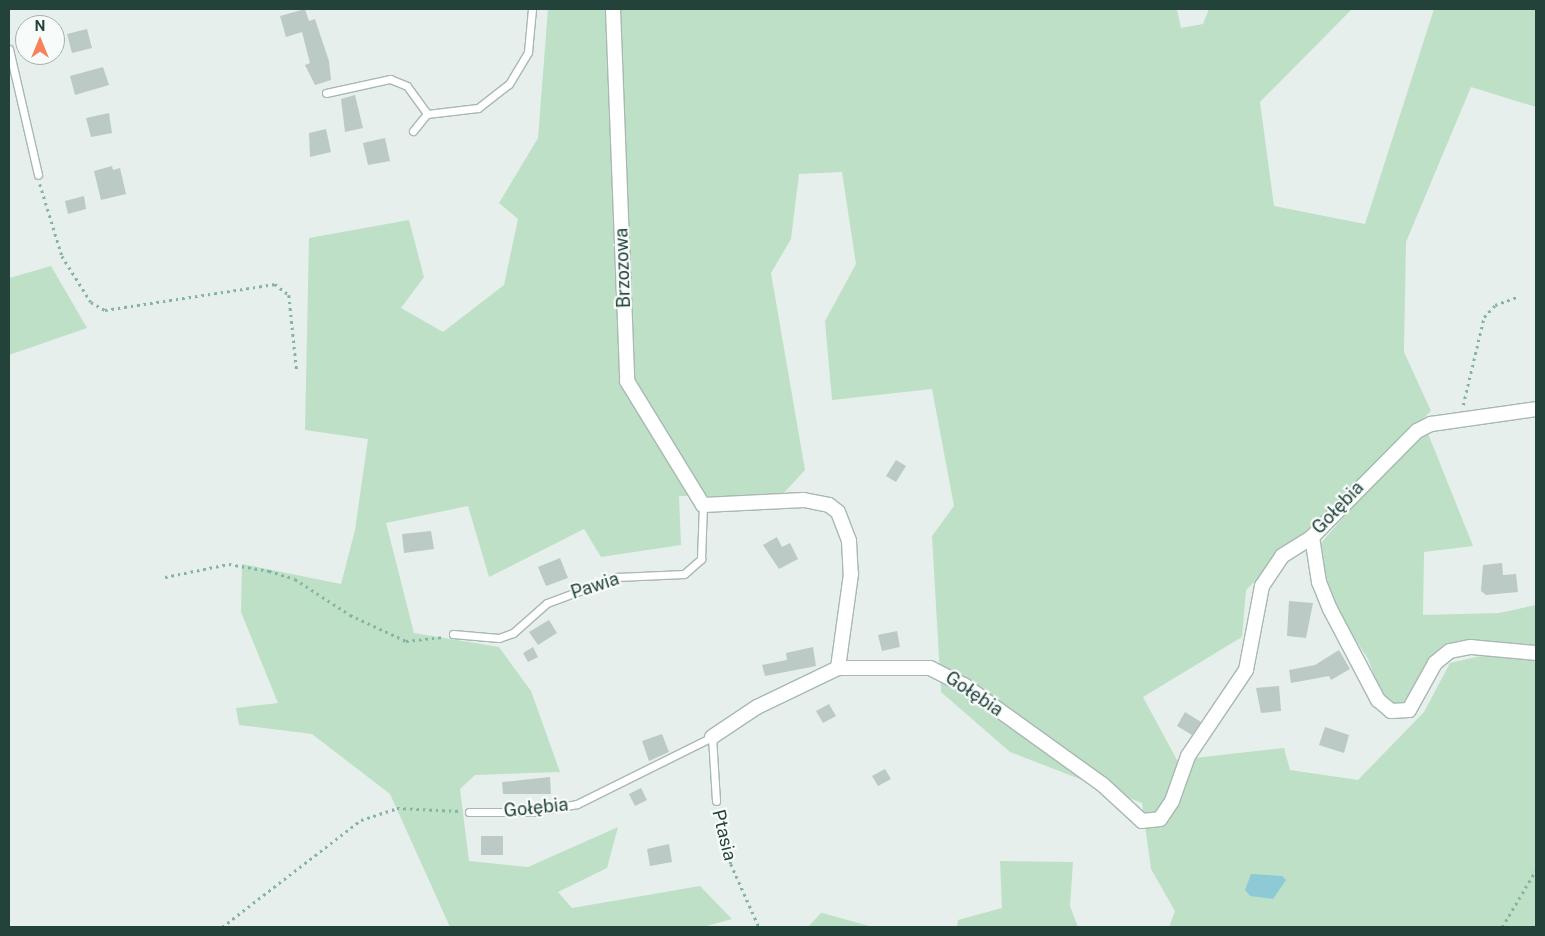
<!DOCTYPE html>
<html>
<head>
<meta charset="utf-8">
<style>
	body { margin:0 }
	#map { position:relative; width:1545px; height:936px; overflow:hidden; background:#e6efeb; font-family:"Public Sans",sans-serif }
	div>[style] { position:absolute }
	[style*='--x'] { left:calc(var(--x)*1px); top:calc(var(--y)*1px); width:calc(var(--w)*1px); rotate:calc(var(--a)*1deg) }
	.green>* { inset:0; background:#bee0c7 }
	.water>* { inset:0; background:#8dcad5 }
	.building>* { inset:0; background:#bbcac4 }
	.path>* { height:2.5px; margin-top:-1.25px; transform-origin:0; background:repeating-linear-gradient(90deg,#85b4a5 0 2.5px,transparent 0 6.5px) }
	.roads { filter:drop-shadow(1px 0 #a8b8b2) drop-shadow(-1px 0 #a8b8b2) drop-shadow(0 1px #a8b8b2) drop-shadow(0 -1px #a8b8b2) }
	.service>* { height:7px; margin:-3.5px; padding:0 3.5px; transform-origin:3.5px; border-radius:3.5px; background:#fff }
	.minor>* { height:14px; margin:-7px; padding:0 7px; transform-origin:7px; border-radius:7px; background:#fff }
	span { translate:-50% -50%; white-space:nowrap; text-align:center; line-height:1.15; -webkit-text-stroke:4.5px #f7fbf9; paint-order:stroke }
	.street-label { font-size:18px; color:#23423a }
	.frame { position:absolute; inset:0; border:10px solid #23423a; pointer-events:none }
	.north { position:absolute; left:15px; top:15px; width:50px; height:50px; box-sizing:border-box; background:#f7fbf9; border:1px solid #a2b1ad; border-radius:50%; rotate:0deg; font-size:14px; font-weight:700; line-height:20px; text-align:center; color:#23423a }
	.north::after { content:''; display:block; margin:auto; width:18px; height:22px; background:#f6825c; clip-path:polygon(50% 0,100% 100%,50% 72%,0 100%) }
</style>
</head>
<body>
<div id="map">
	<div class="green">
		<div style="clip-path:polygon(548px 9px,1177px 9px,1181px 28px,1203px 24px,1209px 9px,1352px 9px,1260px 102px,1274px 206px,1365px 224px,1434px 9px,1536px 9px,1536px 107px,1471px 87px,1406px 242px,1404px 352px,1431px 411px,1246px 590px,1242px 637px,1143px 697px,1177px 760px,1284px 748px,1290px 770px,1358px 780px,1424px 712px,1450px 663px,1481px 656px,1536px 660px,1536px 927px,1169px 927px,1175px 911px,1151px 869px,1142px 803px,1010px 752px,941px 692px,932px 536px,954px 506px,932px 389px,832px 400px,825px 321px,856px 264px,842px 172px,799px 174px,791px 239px,771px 273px,805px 470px,781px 496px,679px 496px,681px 545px,601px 557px,584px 529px,489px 577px,468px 506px,386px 523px,414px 633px,499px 647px,531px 691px,560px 772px,475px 775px,460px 789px,469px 861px,528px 867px,618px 827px,607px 868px,558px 892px,572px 908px,700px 886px,732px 919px,703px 927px,450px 927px,390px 794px,312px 734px,239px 725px,236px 708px,278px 703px,241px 612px,242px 564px,341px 584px,355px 530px,368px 439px,305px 430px,309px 238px,409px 220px,424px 277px,401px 308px,443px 332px,504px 285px,518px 219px,499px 203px,538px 138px)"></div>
		<div style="clip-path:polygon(51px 266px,87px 328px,9px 355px,9px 278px)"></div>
		<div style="clip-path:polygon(1427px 431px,1473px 546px,1424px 552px,1423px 615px,1499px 613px,1536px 605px,1536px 647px,1483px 641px,1444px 647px,1423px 671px,1416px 689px,1401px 707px,1392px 705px,1381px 693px,1368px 659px,1332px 603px,1320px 572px,1320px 544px,1398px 456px)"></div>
		<div style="clip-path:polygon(1000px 861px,1073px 862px,1070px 906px,1078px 927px,957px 927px,958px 920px,1002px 908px)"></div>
		<div style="clip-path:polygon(822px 912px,822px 913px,873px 927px,808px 927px)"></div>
	</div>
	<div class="water">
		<div style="clip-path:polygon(1251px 874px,1282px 876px,1286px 880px,1273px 899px,1250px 896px,1245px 890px)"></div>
	</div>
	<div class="building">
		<div style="clip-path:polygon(305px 9px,309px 21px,315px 19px,329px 61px,331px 80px,315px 85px,305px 65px,310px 63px,302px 32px,286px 37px,280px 16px)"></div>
		<div style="clip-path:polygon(87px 29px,92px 48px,72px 53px,67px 34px)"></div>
		<div style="clip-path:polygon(103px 67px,109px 85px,75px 95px,70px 76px)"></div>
		<div style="clip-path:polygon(355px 95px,363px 128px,345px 132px,341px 99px)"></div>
		<div style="clip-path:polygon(109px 113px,112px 133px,91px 137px,86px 118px)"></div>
		<div style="clip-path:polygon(326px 129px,331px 152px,310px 157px,309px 133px)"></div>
		<div style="clip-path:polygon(385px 138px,390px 161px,368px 165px,363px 143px)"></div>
		<div style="clip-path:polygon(112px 166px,113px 170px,120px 168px,126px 194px,101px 200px,94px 171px)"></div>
		<div style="clip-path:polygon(84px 196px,86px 209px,68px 214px,65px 201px)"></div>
		<div style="clip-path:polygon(896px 460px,906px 466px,896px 482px,886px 476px)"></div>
		<div style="clip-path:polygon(431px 531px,434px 549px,404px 553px,402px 534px)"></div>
		<div style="clip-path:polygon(777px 537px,782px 547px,790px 543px,798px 559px,779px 569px,763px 545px)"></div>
		<div style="clip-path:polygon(560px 558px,568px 578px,546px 586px,538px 567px)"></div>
		<div style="clip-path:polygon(1502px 563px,1503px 575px,1516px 574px,1518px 592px,1486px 595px,1481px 591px,1483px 565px)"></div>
		<div style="clip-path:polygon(1289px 601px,1313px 603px,1306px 638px,1287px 636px)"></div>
		<div style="clip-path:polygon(549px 620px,557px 633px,538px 645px,529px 632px)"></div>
		<div style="clip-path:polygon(897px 631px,900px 647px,882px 651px,878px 635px)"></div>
		<div style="clip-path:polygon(533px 647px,538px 657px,528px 662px,523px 653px)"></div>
		<div style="clip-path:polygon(813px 647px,816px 666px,765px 676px,762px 665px,787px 660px,786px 653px)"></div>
		<div style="clip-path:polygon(1339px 650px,1350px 669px,1331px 680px,1329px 676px,1291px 683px,1289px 670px,1315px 665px)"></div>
		<div style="clip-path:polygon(1279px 686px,1281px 711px,1261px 713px,1256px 688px)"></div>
		<div style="clip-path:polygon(829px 704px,836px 716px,823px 723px,816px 711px)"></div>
		<div style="clip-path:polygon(1185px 712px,1201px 722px,1192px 735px,1177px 726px)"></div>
		<div style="clip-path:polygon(1325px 727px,1349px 735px,1344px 753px,1319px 745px)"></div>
		<div style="clip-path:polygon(662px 734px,669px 752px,649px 761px,642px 741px)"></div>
		<div style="clip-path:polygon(885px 769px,891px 779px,878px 786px,872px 776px)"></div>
		<div style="clip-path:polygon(550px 777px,551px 794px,503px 794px,502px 782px)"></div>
		<div style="clip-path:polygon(641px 788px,647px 800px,635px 806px,629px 794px)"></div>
		<div style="clip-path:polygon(481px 836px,503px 836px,503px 855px,481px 855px)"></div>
		<div style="clip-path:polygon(669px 844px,672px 862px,650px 866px,647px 849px)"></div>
	</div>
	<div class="path">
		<div style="--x:40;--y:184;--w:75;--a:73"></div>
		<div style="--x:62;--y:256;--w:54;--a:57.8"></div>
		<div style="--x:91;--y:302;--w:16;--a:30"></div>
		<div style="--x:105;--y:310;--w:172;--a:-8.7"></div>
		<div style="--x:275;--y:284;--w:18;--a:38"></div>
		<div style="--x:289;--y:295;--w:77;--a:84.1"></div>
		<div style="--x:1463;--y:405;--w:90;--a:-76.6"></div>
		<div style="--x:1484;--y:317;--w:16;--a:-47"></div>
		<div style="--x:1495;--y:305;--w:23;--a:-20"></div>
		<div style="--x:165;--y:577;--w:65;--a:-11.5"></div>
		<div style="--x:229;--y:564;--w:41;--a:9.9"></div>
		<div style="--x:269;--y:571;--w:27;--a:17"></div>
		<div style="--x:295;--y:579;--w:66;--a:33.2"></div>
		<div style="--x:350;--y:615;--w:62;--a:24.9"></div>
		<div style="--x:406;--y:641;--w:37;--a:-6"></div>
		<div style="--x:719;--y:811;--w:54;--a:77.2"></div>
		<div style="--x:731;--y:864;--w:69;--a:66"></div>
		<div style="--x:222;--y:927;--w:175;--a:-37.6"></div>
		<div style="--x:361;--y:820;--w:38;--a:-18"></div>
		<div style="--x:397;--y:808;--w:62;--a:2.8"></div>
		<div style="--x:1502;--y:927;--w:66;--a:-59.2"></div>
	</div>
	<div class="roads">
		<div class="service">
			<div style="--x:9;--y:49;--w:129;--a:77"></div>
			<div style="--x:326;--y:93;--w:66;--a:-12.3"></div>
			<div style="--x:390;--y:79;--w:18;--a:22"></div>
			<div style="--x:407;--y:86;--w:34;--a:54"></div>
			<div style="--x:413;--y:131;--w:22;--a:-51"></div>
			<div style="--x:427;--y:114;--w:51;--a:-6.7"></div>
			<div style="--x:478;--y:108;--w:39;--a:-38"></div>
			<div style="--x:509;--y:84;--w:37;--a:-59"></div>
			<div style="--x:528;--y:52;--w:43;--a:-84.7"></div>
			<div style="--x:453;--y:634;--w:46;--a:5"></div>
			<div style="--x:499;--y:638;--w:15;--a:-20"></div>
			<div style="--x:513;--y:633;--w:45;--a:-41.4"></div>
			<div style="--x:547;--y:603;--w:75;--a:-20.4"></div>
			<div style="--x:617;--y:577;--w:67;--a:-2.6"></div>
			<div style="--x:684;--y:574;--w:23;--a:-41"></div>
			<div style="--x:701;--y:559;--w:54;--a:-87.9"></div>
			<div style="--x:469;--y:812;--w:63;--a:0"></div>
			<div style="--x:532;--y:812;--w:46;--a:-10.1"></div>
			<div style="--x:577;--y:804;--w:151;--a:-26.4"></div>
			<div style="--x:712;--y:737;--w:64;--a:86.4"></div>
		</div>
		<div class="minor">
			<div style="--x:613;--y:9;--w:372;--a:87.8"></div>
			<div style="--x:627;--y:381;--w:145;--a:58.5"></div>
			<div style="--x:703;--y:505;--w:101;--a:-2.8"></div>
			<div style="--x:804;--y:500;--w:25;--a:11"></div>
			<div style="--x:829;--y:505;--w:11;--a:38"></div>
			<div style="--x:838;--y:512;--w:31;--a:69"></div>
			<div style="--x:849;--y:541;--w:33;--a:87"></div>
			<div style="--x:851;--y:574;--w:95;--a:97.9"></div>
			<div style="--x:1312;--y:537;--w:46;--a:81.2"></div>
			<div style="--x:1319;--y:582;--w:29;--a:68"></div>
			<div style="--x:1330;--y:609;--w:103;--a:62.2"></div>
			<div style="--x:1378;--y:700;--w:17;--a:40"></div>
			<div style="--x:1391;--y:711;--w:18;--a:-3"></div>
			<div style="--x:1409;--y:710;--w:54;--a:-61"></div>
			<div style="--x:1435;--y:663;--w:19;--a:-39"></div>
			<div style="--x:1450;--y:651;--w:21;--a:-11"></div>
			<div style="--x:1471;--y:647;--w:65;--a:5.3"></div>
			<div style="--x:712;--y:737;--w:54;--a:-33.7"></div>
			<div style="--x:757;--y:707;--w:90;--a:-25.7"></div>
			<div style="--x:838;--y:668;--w:92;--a:0"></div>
			<div style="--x:930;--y:668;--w:38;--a:27"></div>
			<div style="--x:964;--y:685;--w:170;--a:35.7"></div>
			<div style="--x:1102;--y:784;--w:54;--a:42.8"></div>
			<div style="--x:1142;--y:821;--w:18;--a:-6"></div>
			<div style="--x:1160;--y:819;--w:22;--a:-56"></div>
			<div style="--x:1172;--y:801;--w:48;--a:-70.4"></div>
			<div style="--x:1188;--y:756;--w:104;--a:-56"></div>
			<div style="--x:1246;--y:670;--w:86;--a:-79.2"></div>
			<div style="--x:1262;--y:586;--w:36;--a:-56"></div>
			<div style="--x:1282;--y:556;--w:36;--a:-32"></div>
			<div style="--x:1312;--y:537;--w:149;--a:-45.3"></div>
			<div style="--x:1417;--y:431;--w:16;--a:-27"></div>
			<div style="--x:1431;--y:424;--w:106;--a:-8.1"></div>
		</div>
	</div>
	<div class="street-label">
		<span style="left:623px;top:268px;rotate:-92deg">Brzozowa</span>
		<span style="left:1338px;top:508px;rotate:-46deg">Gołębia</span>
		<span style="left:595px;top:586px;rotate:-18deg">Pawia</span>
		<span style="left:974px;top:694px;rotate:34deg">Gołębia</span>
		<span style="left:536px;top:808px;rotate:-6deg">Gołębia</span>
		<span style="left:724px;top:835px;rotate:76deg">Ptasia</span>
	</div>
	<div class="frame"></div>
	<div class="north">N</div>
</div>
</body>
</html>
